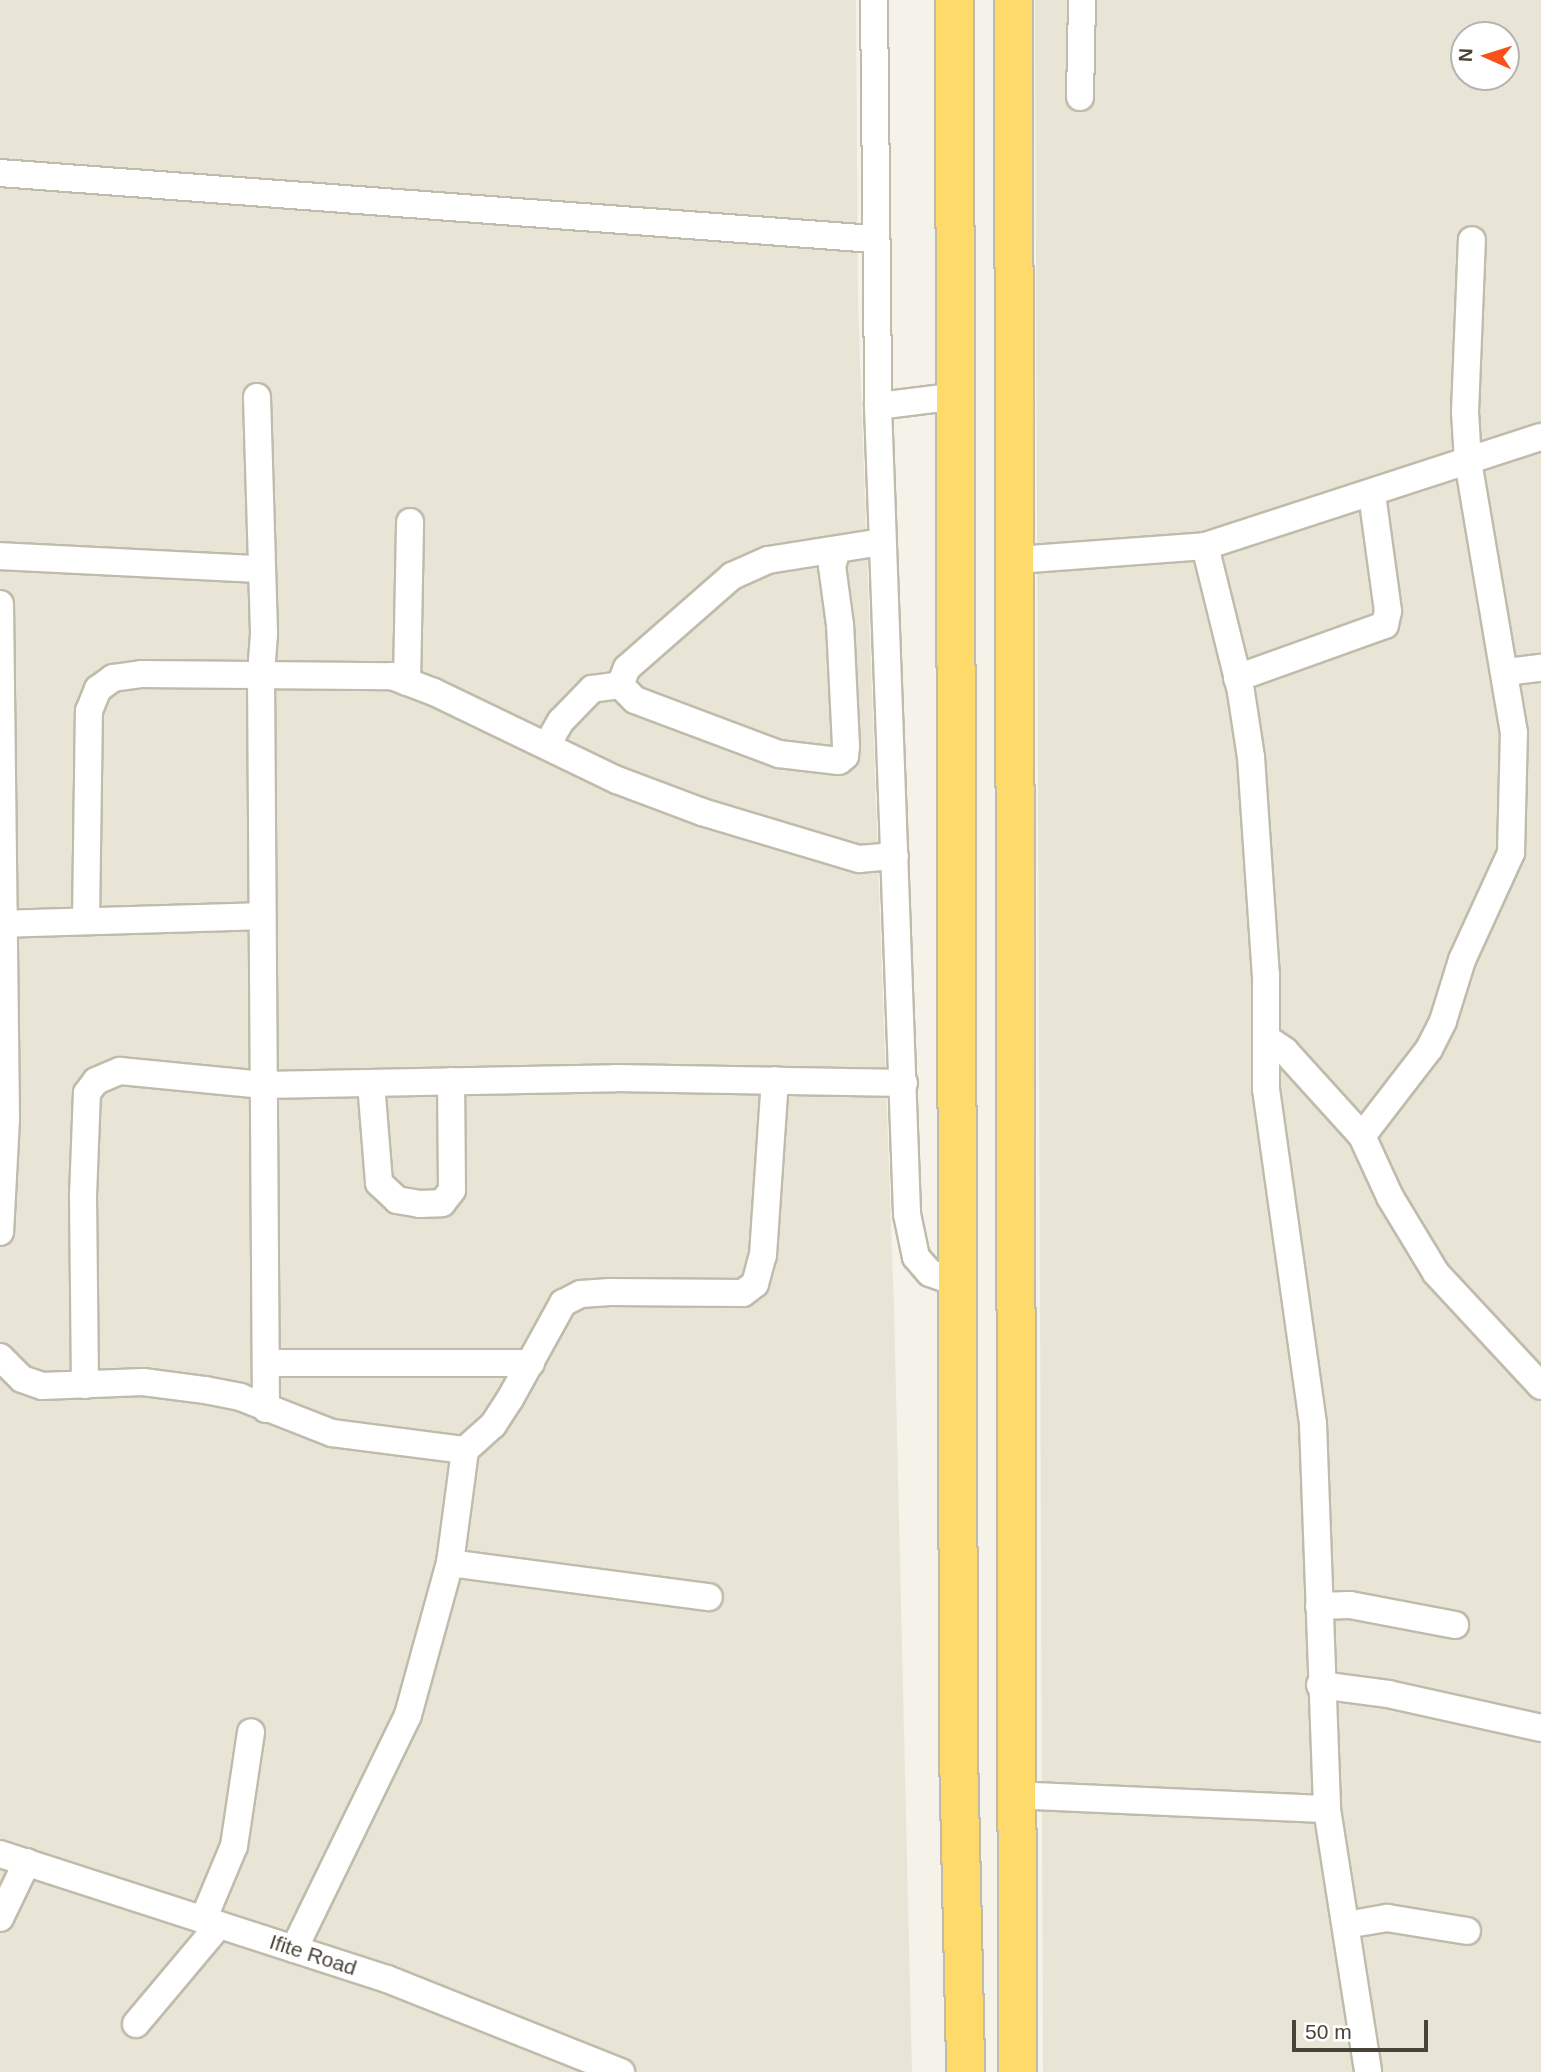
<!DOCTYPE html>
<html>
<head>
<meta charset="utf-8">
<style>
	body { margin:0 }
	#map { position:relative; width:1541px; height:2072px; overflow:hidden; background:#f4f2e9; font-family:Arial,sans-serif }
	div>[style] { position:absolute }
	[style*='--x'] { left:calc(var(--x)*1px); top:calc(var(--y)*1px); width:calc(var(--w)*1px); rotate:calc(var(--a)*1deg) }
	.residential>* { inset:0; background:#e8e5d7 }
	.roads { filter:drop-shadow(2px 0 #c0bbab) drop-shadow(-2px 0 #c0bbab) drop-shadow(0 2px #c0bbab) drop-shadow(0 -2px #c0bbab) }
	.minor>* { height:26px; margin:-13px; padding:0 13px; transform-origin:13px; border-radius:13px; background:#fff }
	.highway>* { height:37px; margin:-18.5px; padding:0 18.5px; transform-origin:18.5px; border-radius:18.5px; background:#feda6b }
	span { translate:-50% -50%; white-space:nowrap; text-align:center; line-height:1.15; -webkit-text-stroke:5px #fff; paint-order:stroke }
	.street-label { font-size:21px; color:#484337 }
	.north { position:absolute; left:1450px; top:21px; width:70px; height:70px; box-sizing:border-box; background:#fff; border:2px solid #b6b4af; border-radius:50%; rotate:273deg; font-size:19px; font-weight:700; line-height:28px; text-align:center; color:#484337 }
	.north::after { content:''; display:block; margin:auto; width:24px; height:32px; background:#fa501b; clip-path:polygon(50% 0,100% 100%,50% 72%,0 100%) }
	.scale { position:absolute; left:1292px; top:2020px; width:136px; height:32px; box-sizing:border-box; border:4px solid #484337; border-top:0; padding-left:9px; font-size:21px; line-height:24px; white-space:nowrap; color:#484337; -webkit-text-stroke:5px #fff; paint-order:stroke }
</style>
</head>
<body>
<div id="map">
	<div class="residential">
		<div style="clip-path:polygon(0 0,856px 0,858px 305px,894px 1308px,912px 2072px,0 2072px)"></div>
		<div style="clip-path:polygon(evenodd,1035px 0,1541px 0,1541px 2072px,1043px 2072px,1035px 0,1464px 35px,1506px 35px,1506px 77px,1464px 77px,1464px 35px)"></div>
	</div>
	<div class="roads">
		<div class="minor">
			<div style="--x:874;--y:0;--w:406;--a:89.4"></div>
			<div style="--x:878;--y:406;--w:809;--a:87.94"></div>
			<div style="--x:907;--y:1214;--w:44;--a:78.2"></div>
			<div style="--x:916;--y:1257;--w:21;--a:49"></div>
			<div style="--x:930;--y:1273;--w:29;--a:20"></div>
			<div style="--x:1080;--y:97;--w:97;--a:-88.8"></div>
			<div style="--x:0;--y:173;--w:876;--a:4.32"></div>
			<div style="--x:257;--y:397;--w:237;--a:88.3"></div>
			<div style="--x:264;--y:634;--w:40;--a:94.3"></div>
			<div style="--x:261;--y:674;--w:735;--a:89.61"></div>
			<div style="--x:878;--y:406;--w:81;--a:-7.1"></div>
			<div style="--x:1205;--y:546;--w:150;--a:76.1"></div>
			<div style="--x:1241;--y:692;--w:66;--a:81.3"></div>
			<div style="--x:1251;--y:757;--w:219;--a:86.1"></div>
			<div style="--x:1266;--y:975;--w:114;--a:90"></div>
			<div style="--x:1266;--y:1089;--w:338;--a:82"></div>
			<div style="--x:1313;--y:1424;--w:385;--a:87.9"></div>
			<div style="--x:1327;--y:1809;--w:266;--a:81.1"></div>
			<div style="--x:0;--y:556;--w:261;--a:2.9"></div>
			<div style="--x:1016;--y:560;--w:190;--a:-4.2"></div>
			<div style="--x:1205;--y:546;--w:353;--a:-18"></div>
			<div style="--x:0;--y:604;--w:515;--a:89.33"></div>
			<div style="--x:6;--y:1119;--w:113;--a:93"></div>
			<div style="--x:1506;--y:672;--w:35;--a:-7"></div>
			<div style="--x:1237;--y:678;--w:157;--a:-19.7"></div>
			<div style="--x:1385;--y:625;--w:14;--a:-78"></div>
			<div style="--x:1388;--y:611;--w:118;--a:-97.8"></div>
			<div style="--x:407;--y:682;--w:160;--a:-88.9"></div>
			<div style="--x:620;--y:685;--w:21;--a:45"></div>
			<div style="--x:635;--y:700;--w:154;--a:20.6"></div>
			<div style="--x:779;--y:754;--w:60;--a:6.7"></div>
			<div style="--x:839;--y:761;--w:8;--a:-40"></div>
			<div style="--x:845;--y:756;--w:10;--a:-84"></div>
			<div style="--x:846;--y:746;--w:121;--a:-92.8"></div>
			<div style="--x:840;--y:625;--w:60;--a:-97.7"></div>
			<div style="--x:832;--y:566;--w:16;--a:-72"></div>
			<div style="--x:620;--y:685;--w:18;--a:-68"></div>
			<div style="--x:627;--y:668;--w:140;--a:-41.2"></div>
			<div style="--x:732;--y:576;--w:39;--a:-24"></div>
			<div style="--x:768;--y:560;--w:115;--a:-9"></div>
			<div style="--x:547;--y:745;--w:28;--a:-60"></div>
			<div style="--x:561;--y:721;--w:45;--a:-45.9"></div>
			<div style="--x:592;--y:689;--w:28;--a:-8"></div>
			<div style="--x:86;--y:921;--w:210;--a:-89.2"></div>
			<div style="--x:89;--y:711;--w:24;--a:-68"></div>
			<div style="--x:98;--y:689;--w:19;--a:-36"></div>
			<div style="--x:113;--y:678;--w:28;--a:-8"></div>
			<div style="--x:141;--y:674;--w:251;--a:0.5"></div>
			<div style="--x:392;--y:676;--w:45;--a:20.9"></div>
			<div style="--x:434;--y:692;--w:203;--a:25.7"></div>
			<div style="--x:617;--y:780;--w:91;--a:20.6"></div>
			<div style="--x:702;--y:812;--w:164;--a:16.7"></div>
			<div style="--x:859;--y:859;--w:36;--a:-5"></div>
			<div style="--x:0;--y:924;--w:262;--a:-1.7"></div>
			<div style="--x:1266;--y:1038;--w:23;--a:34"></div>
			<div style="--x:1285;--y:1051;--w:115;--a:47.8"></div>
			<div style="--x:1362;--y:1136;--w:67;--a:65.3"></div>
			<div style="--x:1390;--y:1197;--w:89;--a:58.8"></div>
			<div style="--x:1436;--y:1273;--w:154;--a:47.1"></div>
			<div style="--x:371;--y:1083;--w:100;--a:85.4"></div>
			<div style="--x:379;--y:1183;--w:25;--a:43"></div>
			<div style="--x:397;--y:1200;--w:22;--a:10"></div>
			<div style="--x:419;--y:1204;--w:23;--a:-2"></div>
			<div style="--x:442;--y:1203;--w:16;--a:-52"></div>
			<div style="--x:452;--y:1190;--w:109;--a:-90.5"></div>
			<div style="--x:1362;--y:1136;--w:110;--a:-52.4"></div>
			<div style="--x:1429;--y:1049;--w:31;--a:-63"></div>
			<div style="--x:1443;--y:1021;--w:64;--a:-72.7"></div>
			<div style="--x:1462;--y:960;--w:118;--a:-65.4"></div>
			<div style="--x:1511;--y:853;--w:120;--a:-88.6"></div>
			<div style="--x:1514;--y:733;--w:275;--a:-99.6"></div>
			<div style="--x:1468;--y:462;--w:50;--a:-93.4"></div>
			<div style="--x:1465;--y:412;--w:172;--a:-87.7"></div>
			<div style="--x:0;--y:1357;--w:31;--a:45"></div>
			<div style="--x:22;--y:1379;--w:21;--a:19"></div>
			<div style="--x:42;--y:1386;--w:101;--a:-2.3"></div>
			<div style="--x:143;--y:1382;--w:63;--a:7.4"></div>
			<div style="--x:205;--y:1390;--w:36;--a:11"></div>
			<div style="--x:240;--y:1397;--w:99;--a:21.4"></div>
			<div style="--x:332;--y:1433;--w:134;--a:7.3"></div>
			<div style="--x:268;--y:1363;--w:263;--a:0"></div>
			<div style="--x:85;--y:1385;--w:189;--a:-90.6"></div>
			<div style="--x:83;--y:1196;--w:103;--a:-87.8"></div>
			<div style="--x:87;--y:1093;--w:15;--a:-53"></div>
			<div style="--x:96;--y:1081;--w:26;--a:-23"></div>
			<div style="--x:120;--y:1071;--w:144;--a:5.6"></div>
			<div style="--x:263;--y:1085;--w:353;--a:-1.1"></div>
			<div style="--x:616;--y:1078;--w:288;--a:1"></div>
			<div style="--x:450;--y:1563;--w:261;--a:7.5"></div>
			<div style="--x:1319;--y:1606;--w:31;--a:-2"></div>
			<div style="--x:1350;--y:1605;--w:107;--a:10.8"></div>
			<div style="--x:1320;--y:1685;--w:69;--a:7.5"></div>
			<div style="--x:1388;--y:1694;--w:157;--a:12.5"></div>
			<div style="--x:1014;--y:1795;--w:313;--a:2.6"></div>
			<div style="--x:0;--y:1854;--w:407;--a:17.9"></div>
			<div style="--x:387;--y:1979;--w:252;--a:21.7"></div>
			<div style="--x:0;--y:1918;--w:62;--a:-64.3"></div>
			<div style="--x:203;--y:1920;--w:80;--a:-67.3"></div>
			<div style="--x:234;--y:1846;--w:115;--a:-81.5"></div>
			<div style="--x:1346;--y:1925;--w:42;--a:-9.7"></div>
			<div style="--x:1387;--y:1918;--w:81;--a:9.2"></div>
			<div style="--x:294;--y:1949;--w:260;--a:-64"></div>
			<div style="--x:408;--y:1715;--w:158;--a:-74.6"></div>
			<div style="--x:450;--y:1563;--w:114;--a:-82.4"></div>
			<div style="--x:465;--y:1450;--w:38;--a:-42"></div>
			<div style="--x:493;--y:1425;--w:31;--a:-57"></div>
			<div style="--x:510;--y:1399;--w:110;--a:-61.1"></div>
			<div style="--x:563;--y:1303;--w:20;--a:-27"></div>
			<div style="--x:581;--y:1294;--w:29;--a:-4"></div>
			<div style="--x:610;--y:1292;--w:133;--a:0.4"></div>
			<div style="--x:743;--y:1293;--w:15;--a:-37"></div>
			<div style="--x:755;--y:1284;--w:30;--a:-75"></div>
			<div style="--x:763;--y:1255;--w:175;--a:-86.1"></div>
			<div style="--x:136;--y:2024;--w:129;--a:-50"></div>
		</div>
		<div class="highway">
			<div style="--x:954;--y:0;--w:1752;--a:89.87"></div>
			<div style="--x:958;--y:1752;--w:320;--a:88.7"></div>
			<div style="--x:1013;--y:0;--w:2072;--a:89.89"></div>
		</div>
	</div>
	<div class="street-label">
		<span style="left:313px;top:1955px;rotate:18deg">Ifite Road</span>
	</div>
	<div class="north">N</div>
	<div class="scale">50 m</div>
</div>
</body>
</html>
